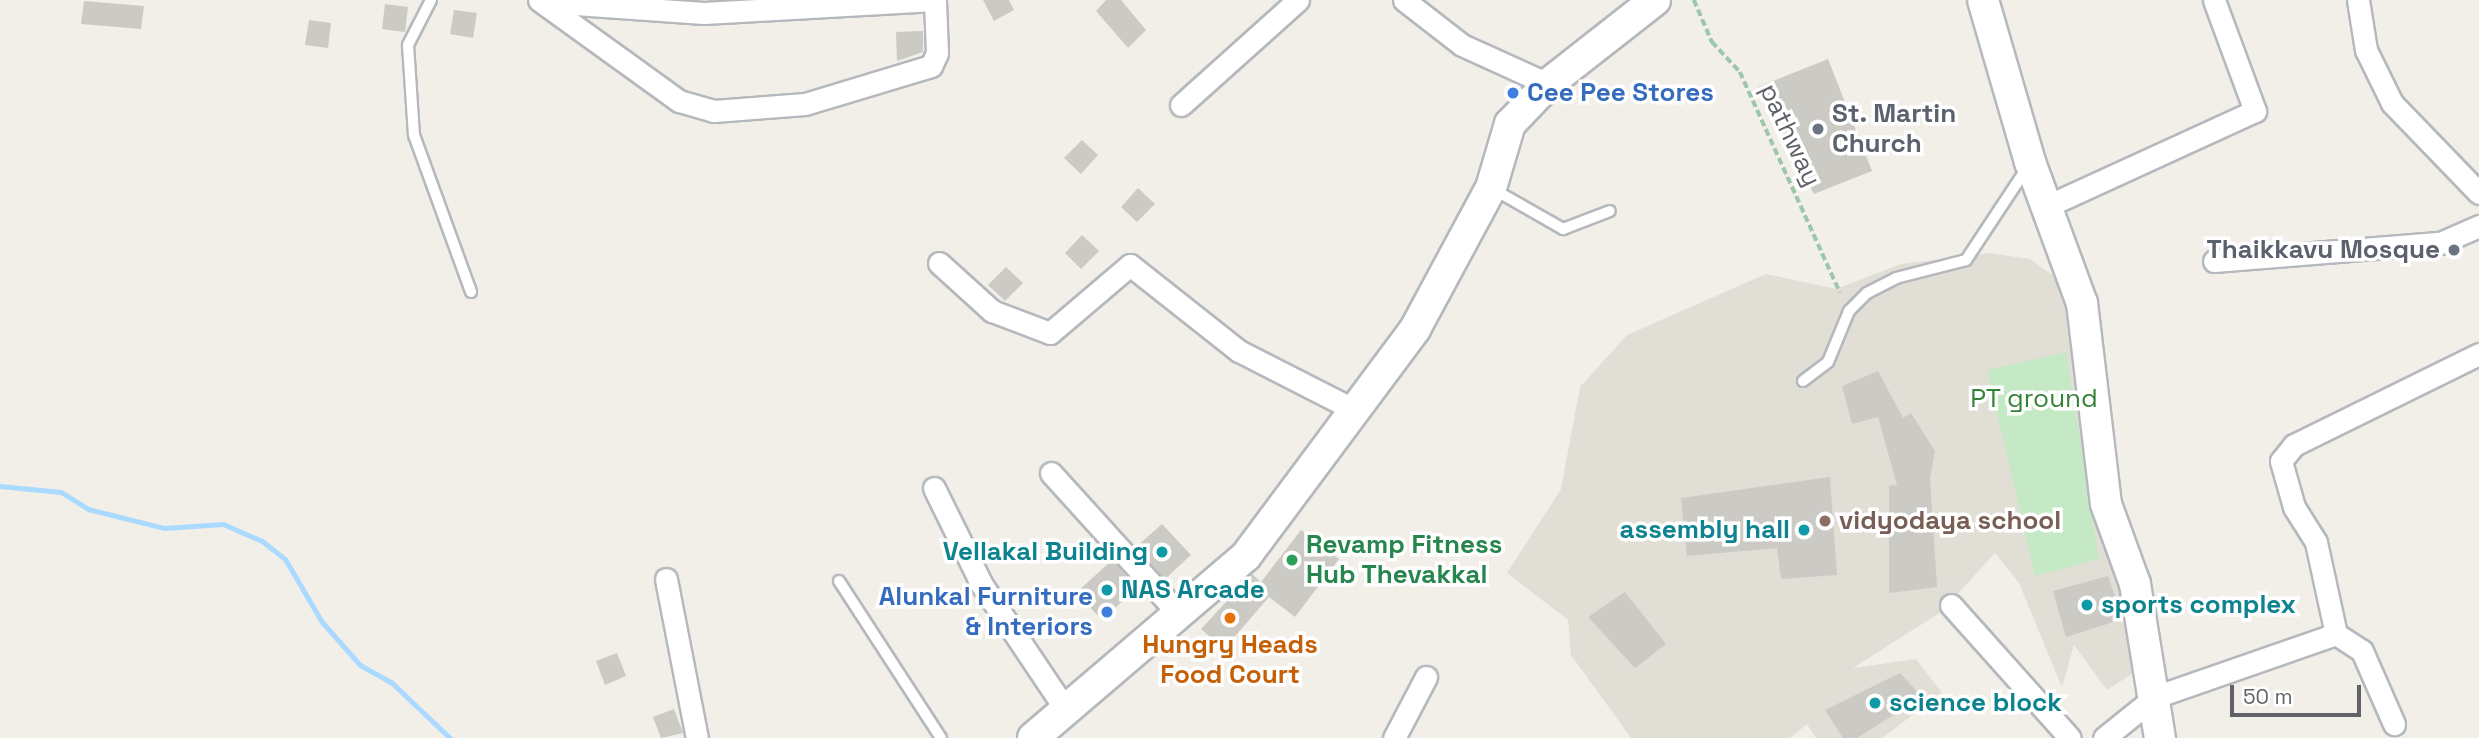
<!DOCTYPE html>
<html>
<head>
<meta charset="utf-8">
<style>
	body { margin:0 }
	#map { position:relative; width:2479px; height:738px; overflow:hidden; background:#f1efe8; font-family:"Space Grotesk",sans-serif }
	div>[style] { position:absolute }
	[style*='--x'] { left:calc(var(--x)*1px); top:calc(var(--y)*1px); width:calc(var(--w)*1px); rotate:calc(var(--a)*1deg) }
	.education>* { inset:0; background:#e1ded6 }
	.green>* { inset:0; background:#c5e8c5 }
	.stream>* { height:5px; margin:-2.5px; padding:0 2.5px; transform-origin:2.5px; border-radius:2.5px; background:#aadaff }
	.building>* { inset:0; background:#cccac5 }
	.path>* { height:3.5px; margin-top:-1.75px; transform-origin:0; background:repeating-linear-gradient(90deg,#9cc7a9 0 7px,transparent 0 10.5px) }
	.roads { filter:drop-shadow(2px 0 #b5b8bc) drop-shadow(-2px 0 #b5b8bc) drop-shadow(0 2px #b5b8bc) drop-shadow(0 -2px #b5b8bc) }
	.lane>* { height:10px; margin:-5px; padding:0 5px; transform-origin:5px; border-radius:5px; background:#fff }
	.street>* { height:21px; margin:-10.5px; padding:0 10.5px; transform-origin:10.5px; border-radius:10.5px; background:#fff }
	.secondary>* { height:30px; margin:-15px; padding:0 15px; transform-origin:15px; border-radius:15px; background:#fff }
	.dots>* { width:19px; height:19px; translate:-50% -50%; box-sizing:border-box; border:4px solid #fff; border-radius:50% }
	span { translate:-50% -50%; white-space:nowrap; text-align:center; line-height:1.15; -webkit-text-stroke:7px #fff; paint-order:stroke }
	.shop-label { font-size:26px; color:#366cbe; font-weight:700 }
	.left { translate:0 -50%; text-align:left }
	.right { translate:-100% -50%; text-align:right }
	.worship-label { font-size:26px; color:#5b616d; font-weight:700 }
	.street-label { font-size:26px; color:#5f6368 }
	.park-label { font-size:26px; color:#348238 }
	.education-label { font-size:26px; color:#785e54; font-weight:700 }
	.culture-label { font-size:26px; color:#0d838f; font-weight:700 }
	.leisure-label { font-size:26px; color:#27864d; font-weight:700 }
	.food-label { font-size:26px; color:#c56008; font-weight:700 }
	.scale { position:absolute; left:2230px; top:685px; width:131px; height:32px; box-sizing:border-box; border:4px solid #5f6368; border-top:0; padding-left:9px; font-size:21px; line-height:24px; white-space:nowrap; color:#5f6368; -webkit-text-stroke:5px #fff; paint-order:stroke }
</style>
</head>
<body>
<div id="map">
	<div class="education">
		<div style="clip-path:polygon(1989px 253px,2030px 259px,2054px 276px,2086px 355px,2138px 670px,2107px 690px,2074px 645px,2062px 687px,2019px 583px,1995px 553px,1941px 612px,1853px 668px,1916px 659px,1942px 693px,1882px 738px,1816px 738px,1807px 724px,1790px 738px,1631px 738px,1571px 655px,1568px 620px,1507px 573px,1561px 489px,1580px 387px,1627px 335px,1766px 274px,1836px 289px,1901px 264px)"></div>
	</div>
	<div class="green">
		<div style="clip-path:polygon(2066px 352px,2099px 559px,2035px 576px,1987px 370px)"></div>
	</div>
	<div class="stream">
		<div style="--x:0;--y:486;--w:61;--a:5.6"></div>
		<div style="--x:61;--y:492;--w:32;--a:32"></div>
		<div style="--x:88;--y:509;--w:78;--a:14"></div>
		<div style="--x:164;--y:528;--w:59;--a:-3.9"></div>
		<div style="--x:223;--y:524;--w:43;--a:23.6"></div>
		<div style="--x:262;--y:541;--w:29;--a:38"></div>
		<div style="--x:285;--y:559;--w:73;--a:59.6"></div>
		<div style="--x:322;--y:622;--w:57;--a:48.5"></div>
		<div style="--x:360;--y:665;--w:35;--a:29"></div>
		<div style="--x:391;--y:682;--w:81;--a:43.5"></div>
	</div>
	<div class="building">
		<div style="clip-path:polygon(983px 0,1009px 0,1014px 10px,994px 21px)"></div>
		<div style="clip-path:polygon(1106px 0,1121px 0,1146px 30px,1128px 48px,1096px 11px)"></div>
		<div style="clip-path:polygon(84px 1px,144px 6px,141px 29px,81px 24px)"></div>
		<div style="clip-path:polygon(385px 4px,408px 7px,405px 32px,382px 29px)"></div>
		<div style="clip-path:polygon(454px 10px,477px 13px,473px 38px,450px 34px)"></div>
		<div style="clip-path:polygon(309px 20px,331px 23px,328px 48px,305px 45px)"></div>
		<div style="clip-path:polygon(923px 31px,923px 52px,897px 61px,896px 32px)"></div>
		<div style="clip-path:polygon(1828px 59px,1872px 171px,1814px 194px,1758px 87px)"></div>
		<div style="clip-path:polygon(1082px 140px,1098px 155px,1081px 174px,1064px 158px)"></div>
		<div style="clip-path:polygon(1138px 188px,1155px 204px,1137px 222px,1121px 207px)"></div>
		<div style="clip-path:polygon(1082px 235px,1099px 251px,1081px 269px,1065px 253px)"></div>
		<div style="clip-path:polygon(1006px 267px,1023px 283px,1005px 301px,988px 285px)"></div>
		<div style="clip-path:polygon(1878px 371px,1903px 418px,1911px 413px,1935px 451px,1930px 478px,1937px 587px,1889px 593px,1889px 486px,1897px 485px,1878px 417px,1852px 424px,1842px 386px)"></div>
		<div style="clip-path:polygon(1830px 477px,1837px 575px,1781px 579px,1777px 548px,1687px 556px,1681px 498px)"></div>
		<div style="clip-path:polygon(1162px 524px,1191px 555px,1165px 579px,1136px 547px)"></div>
		<div style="clip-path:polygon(1301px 530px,1339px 559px,1295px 617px,1269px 597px,1224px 649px,1201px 629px,1252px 574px,1261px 582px)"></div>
		<div style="clip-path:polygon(1112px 560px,1137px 588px,1102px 620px,1076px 593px)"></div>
		<div style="clip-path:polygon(2108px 576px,2123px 619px,2066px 637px,2053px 591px)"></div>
		<div style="clip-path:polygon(1625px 592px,1666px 644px,1635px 668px,1588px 617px)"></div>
		<div style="clip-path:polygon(617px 653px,626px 676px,605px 685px,596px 661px)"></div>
		<div style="clip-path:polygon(1900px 673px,1922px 697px,1857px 738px,1843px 738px,1825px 710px)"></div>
		<div style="clip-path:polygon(674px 709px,683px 733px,661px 738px,653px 717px)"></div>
	</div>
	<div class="path">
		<div style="--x:1694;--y:0;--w:46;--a:66.8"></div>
		<div style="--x:1712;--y:42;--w:41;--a:47"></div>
		<div style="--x:1740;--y:72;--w:242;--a:65.6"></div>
	</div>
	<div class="roads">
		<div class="lane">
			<div style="--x:431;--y:0;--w:51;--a:117.1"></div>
			<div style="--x:408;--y:45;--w:90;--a:86.2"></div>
			<div style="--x:414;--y:135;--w:167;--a:70"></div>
			<div style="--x:1493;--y:189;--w:81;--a:29.7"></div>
			<div style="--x:1563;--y:229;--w:50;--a:-21"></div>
			<div style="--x:1803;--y:381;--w:31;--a:-37"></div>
			<div style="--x:1828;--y:362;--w:55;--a:-67.6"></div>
			<div style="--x:1849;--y:311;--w:25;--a:-45"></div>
			<div style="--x:1867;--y:293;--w:33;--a:-27"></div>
			<div style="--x:1896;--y:278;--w:72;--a:-14.4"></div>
			<div style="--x:1966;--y:260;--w:110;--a:-56.5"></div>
			<div style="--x:839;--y:581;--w:187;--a:57"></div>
		</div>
		<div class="street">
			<div style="--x:539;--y:0;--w:173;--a:35.8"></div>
			<div style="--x:679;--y:101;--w:36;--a:16"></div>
			<div style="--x:714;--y:111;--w:91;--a:-4.4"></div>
			<div style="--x:805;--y:104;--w:132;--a:-16.8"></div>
			<div style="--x:931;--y:66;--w:14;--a:-65"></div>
			<div style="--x:937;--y:53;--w:53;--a:-92.2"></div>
			<div style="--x:1404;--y:0;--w:73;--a:37.8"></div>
			<div style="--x:1462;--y:45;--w:94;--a:24.4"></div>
			<div style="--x:2358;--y:0;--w:51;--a:80.9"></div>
			<div style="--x:2366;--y:50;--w:59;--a:63.9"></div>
			<div style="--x:2392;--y:103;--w:125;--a:46"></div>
			<div style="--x:547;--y:2;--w:157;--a:4"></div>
			<div style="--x:704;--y:13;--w:231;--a:-3.2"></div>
			<div style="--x:1181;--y:105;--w:157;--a:-41.9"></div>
			<div style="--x:2045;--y:207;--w:231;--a:-24.6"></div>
			<div style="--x:2255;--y:111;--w:118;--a:-110.3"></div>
			<div style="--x:2214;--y:261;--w:227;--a:-4.6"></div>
			<div style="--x:2440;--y:243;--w:43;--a:-23.6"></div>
			<div style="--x:939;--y:263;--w:72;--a:42.2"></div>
			<div style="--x:992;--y:311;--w:62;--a:20.8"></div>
			<div style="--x:1050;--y:333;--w:105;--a:-40.4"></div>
			<div style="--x:1130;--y:265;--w:139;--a:38.3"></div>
			<div style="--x:1239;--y:351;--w:130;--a:27"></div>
			<div style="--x:1051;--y:473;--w:190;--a:47.8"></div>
			<div style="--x:934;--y:488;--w:108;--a:63.7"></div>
			<div style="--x:982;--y:585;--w:151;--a:56.1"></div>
			<div style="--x:666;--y:579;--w:162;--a:79"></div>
			<div style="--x:1951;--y:605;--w:178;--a:48.2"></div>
			<div style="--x:2336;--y:634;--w:94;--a:-102.3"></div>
			<div style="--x:2316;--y:542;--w:41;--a:-122.2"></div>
			<div style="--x:2294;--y:507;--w:48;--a:-105.8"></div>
			<div style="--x:2281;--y:461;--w:21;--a:-51"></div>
			<div style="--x:2294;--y:445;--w:206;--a:-26.2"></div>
			<div style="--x:1394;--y:738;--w:69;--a:-62.3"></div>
			<div style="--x:2104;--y:738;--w:65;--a:-38.8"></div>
			<div style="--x:2155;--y:697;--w:192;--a:-19.2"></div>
			<div style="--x:2336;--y:634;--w:31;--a:33"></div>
			<div style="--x:2362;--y:651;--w:80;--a:66.3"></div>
		</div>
		<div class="secondary">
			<div style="--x:1983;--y:0;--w:169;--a:73.8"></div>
			<div style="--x:2030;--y:162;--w:150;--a:69.8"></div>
			<div style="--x:2082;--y:303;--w:202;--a:83.2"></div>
			<div style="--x:2106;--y:504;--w:85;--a:70.1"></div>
			<div style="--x:2135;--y:584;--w:156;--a:80.8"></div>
			<div style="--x:1033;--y:738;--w:280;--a:-40.5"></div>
			<div style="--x:1246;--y:556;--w:283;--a:-53.3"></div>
			<div style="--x:1415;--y:329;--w:160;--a:-61.7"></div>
			<div style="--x:1491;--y:188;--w:67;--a:-73.5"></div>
			<div style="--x:1510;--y:124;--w:55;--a:-46.5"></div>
			<div style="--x:1548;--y:84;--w:136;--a:-38.1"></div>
		</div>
	</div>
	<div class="dots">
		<div style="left:1513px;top:93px;background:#3f7fe0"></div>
		<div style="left:1818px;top:129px;background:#6b7280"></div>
		<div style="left:2454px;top:250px;background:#6b7280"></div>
		<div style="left:1825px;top:521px;background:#8d6e63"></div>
		<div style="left:1804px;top:530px;background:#0f9aa8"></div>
		<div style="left:1162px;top:552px;background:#0f9aa8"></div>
		<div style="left:1292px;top:560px;background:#2e9e5b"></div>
		<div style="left:1107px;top:590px;background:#0f9aa8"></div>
		<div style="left:2087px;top:605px;background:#0f9aa8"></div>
		<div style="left:1107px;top:612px;background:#3f7fe0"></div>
		<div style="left:1230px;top:618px;background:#e8710a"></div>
		<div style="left:1875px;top:703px;background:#0f9aa8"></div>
	</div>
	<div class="shop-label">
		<span class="left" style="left:1527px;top:93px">Cee Pee Stores</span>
		<span class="right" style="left:1093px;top:612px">Alunkal Furniture<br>&amp; Interiors</span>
	</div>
	<div class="worship-label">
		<span class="left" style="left:1832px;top:129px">St. Martin<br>Church</span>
		<span class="right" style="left:2440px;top:250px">Thaikkavu Mosque</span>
	</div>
	<div class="street-label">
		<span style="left:1790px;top:135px;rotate:65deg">pathway</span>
	</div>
	<div class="park-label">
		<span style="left:2034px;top:399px">PT ground</span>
	</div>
	<div class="education-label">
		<span class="left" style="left:1839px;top:521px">vidyodaya school</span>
	</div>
	<div class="culture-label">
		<span class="right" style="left:1790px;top:530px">assembly hall</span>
		<span class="right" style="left:1148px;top:552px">Vellakal Building</span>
		<span class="left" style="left:1121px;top:590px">NAS Arcade</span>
		<span class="left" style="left:2101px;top:605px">sports complex</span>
		<span class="left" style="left:1889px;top:703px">science block</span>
	</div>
	<div class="leisure-label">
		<span class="left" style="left:1306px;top:560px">Revamp Fitness<br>Hub Thevakkal</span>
	</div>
	<div class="food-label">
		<span style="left:1230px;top:660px">Hungry Heads<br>Food Court</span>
	</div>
	<div class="scale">50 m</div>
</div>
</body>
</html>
